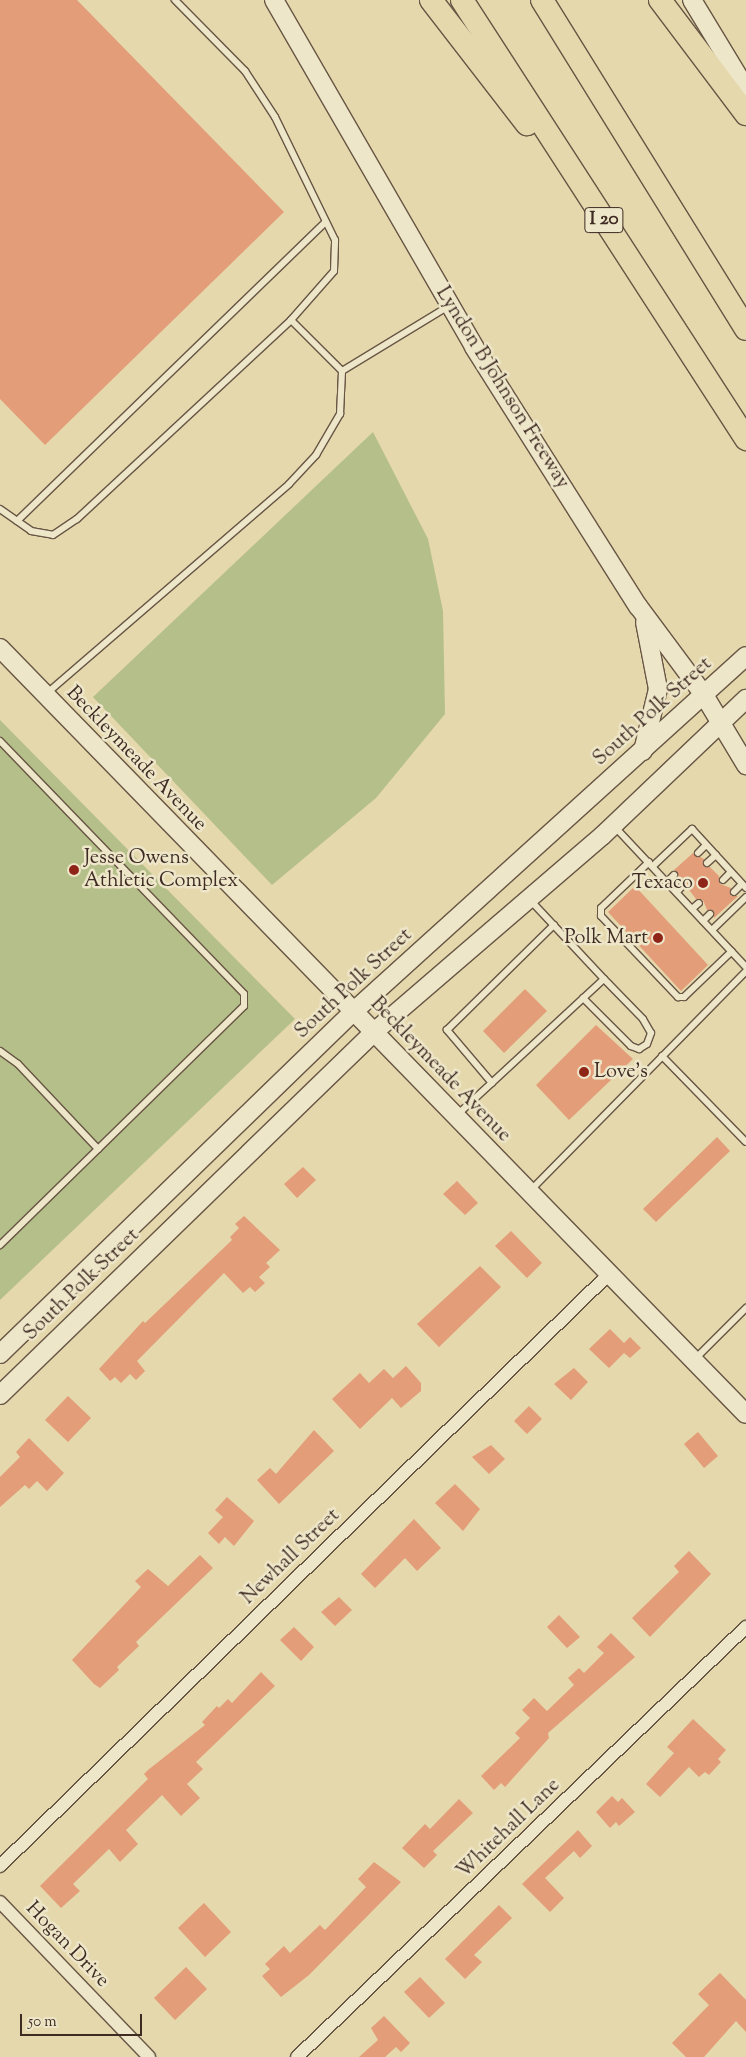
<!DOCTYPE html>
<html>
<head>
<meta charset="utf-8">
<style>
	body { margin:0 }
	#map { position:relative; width:746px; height:2057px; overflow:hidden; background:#e5d8ac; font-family:"Sorts Mill Goudy",serif }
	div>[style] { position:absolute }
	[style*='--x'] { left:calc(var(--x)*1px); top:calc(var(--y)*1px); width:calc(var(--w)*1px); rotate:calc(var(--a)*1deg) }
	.green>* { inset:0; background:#b5bf89 }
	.building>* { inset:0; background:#e39d79 }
	.roads { filter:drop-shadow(1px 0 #685645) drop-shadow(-1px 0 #685645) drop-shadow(0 1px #685645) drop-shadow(0 -1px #685645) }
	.lane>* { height:6px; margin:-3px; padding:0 3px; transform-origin:3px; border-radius:3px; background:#eee6c9 }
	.street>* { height:12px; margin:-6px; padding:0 6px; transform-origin:6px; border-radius:6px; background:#eee6c9 }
	.secondary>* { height:18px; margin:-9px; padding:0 9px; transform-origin:9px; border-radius:9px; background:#eee6c9 }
	.highway>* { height:22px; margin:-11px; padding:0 11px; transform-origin:11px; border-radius:11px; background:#e5d8ac }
	.dots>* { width:14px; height:14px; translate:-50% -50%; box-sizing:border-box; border:2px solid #eee6c9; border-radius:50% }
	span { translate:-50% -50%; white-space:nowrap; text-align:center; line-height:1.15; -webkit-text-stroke:5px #eee6c9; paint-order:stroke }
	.shield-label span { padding:1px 4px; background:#eee6c9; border:1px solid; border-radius:4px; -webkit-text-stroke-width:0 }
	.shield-label { font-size:19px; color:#3e2b23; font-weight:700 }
	.street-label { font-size:20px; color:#3e2b23 }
	.poi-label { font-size:20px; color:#3e2b23 }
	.left { translate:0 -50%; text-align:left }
	.right { translate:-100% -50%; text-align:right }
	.scale { position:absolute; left:20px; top:2014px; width:122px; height:22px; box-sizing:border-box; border:2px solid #3e2b23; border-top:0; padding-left:6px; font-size:15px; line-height:18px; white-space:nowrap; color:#3e2b23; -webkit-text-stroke:4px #eee6c9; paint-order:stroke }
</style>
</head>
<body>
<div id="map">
	<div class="green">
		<div style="clip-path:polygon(373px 432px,428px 539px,443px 611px,445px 714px,376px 798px,272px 885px,93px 697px)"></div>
		<div style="clip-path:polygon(0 720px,295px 1019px,0 1300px)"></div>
	</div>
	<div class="building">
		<div style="clip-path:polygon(0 0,77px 0,284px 212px,45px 445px,0 399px)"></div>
		<div style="clip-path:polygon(693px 853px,704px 859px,704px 867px,710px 867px,719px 876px,720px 884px,731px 888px,731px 896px,738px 896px,714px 918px,714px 911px,707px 910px,703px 900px,696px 899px,674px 870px)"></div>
		<div style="clip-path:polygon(635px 886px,708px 965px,681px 991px,608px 912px)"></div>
		<div style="clip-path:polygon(525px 989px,547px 1011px,504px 1053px,483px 1031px)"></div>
		<div style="clip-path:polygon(596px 1025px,633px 1059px,569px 1120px,536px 1085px)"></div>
		<div style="clip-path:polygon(717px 1137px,730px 1151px,656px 1222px,643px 1209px)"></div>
		<div style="clip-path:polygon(303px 1167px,316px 1180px,297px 1198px,284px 1184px)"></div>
		<div style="clip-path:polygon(457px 1181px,478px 1203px,465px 1215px,443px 1194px)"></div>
		<div style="clip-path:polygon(244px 1216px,280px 1250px,266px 1263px,270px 1267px,259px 1277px,265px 1283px,255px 1292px,250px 1287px,243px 1293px,224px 1273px,137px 1361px,145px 1371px,136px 1380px,130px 1374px,121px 1383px,115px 1377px,110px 1381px,99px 1369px,143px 1321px,145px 1323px,232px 1240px,230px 1237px,239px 1228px,235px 1224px)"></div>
		<div style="clip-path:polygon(511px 1231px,542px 1263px,527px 1278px,495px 1246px)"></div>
		<div style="clip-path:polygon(480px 1266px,501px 1287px,439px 1347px,417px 1324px)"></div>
		<div style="clip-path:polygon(610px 1329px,624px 1343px,630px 1337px,641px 1348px,630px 1358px,624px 1353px,609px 1368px,589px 1349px)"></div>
		<div style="clip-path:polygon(406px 1366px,421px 1383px,421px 1391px,401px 1408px,392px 1398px,360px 1429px,332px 1399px,360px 1373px,369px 1383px,384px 1369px,393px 1378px)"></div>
		<div style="clip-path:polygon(574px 1368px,588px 1382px,571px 1400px,554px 1384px)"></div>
		<div style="clip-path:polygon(68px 1396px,91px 1418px,68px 1442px,45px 1420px)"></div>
		<div style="clip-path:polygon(529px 1406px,542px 1419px,527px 1434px,514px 1421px)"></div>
		<div style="clip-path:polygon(314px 1430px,334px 1451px,279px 1504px,257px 1480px,270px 1468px,276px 1474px)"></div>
		<div style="clip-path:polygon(698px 1432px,718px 1456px,704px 1468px,684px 1444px)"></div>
		<div style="clip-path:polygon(29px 1438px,64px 1473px,47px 1491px,37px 1481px,29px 1489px,25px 1485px,0 1507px,0 1477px,20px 1457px,16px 1452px)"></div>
		<div style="clip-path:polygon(491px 1445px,505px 1459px,489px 1474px,472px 1457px)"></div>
		<div style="clip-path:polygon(455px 1484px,480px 1509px,463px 1531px,435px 1503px)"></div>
		<div style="clip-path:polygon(227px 1497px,254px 1521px,234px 1546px,225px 1537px,219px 1544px,208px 1533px,223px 1517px,215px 1510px)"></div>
		<div style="clip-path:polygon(414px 1519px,441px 1548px,417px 1571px,405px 1558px,375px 1588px,361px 1574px)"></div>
		<div style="clip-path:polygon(689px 1551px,711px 1574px,650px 1637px,632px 1618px,679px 1572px,674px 1566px)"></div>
		<div style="clip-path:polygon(200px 1555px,213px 1568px,136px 1642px,139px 1646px,117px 1667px,119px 1670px,100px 1688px,94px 1684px,72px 1660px,141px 1587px,135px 1581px,148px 1569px,168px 1586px)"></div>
		<div style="clip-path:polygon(339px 1597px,352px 1610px,335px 1626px,321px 1612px)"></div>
		<div style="clip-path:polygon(559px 1615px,580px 1637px,567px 1648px,547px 1627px)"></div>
		<div style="clip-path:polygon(294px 1627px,314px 1647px,301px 1661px,280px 1640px)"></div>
		<div style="clip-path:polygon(611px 1633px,635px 1657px,548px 1733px,549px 1738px,505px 1787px,501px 1783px,494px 1790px,481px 1776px,520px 1738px,515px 1733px,530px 1718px,522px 1710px,534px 1698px,547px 1711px,574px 1685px,568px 1678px,579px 1668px,584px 1673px,604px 1653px,597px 1647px)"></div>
		<div style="clip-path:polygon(261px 1672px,275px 1686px,196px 1762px,203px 1769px,187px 1784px,200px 1798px,181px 1816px,162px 1795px,126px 1830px,138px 1844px,120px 1862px,109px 1849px,73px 1884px,80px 1891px,61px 1908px,40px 1886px,148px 1779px,144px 1774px,148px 1770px,205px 1725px,202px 1722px,217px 1706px,219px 1708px,228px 1699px,232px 1703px)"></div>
		<div style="clip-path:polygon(693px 1719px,726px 1750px,718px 1759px,721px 1762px,709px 1775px,705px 1772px,699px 1777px,689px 1767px,660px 1797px,646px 1784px,674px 1753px,667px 1747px)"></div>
		<div style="clip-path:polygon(612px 1796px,618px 1802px,622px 1798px,635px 1812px,619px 1826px,616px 1822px,610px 1828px,596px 1812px)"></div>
		<div style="clip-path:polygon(459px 1799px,473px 1813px,433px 1851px,437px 1855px,424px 1868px,402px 1848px,425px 1824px,430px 1829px)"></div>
		<div style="clip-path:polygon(578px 1830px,592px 1846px,580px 1858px,574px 1851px,545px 1878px,564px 1898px,550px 1912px,522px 1884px)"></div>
		<div style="clip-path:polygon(374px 1862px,401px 1882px,309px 1975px,281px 1997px,262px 1976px,270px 1969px,265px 1964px,284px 1946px,290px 1953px,320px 1925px,325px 1930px,366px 1887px,358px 1879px)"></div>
		<div style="clip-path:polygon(204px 1903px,231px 1932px,205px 1957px,178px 1928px)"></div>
		<div style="clip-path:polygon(499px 1905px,512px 1918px,474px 1955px,482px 1962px,465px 1979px,445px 1959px)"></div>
		<div style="clip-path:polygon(186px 1967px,207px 1989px,175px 2020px,154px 1998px)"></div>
		<div style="clip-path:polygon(720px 1973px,746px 2000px,746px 2032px,736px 2021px,704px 2057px,686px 2057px,672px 2043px,709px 2005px,698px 1994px)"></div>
		<div style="clip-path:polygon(420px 1977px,445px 2003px,429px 2018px,404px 1992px)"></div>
		<div style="clip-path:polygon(384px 2016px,410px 2043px,401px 2052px,396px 2047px,385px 2057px,359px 2057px,378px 2040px,371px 2028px)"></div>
	</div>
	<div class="roads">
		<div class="lane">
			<div style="--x:291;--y:320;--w:72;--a:45"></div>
			<div style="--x:342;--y:371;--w:125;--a:-31.3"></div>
			<div style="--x:0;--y:509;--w:38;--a:35"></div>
			<div style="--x:31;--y:531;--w:22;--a:10"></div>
			<div style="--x:53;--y:535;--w:29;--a:-34"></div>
			<div style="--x:77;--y:519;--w:292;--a:-42.9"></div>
			<div style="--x:291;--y:320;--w:65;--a:-48.7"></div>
			<div style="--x:334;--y:271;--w:31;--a:-88"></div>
			<div style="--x:335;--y:240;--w:137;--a:-116"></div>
			<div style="--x:275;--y:117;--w:55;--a:-123.1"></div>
			<div style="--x:245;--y:71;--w:100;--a:-134.6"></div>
			<div style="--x:17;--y:521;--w:430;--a:-44.1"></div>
			<div style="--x:46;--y:694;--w:321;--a:-40.8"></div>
			<div style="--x:289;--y:484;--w:40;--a:-47"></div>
			<div style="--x:316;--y:455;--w:48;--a:-59.7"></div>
			<div style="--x:340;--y:414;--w:43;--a:-87.3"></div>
			<div style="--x:0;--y:741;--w:351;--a:46"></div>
			<div style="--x:244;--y:994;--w:12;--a:90"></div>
			<div style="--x:244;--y:1006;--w:342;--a:135.6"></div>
			<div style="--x:614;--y:826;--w:193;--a:46.9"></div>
			<div style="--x:698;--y:853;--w:11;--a:-45"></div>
			<div style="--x:649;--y:862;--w:66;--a:136.2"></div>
			<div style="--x:601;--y:908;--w:8;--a:90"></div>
			<div style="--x:601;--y:916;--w:112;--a:46.5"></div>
			<div style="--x:678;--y:997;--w:6;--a:0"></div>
			<div style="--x:684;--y:997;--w:66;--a:-43.8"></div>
			<div style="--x:707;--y:863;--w:12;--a:-42"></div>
			<div style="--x:653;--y:866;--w:54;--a:-43.5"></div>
			<div style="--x:692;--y:829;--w:80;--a:47.5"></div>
			<div style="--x:723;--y:880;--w:11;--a:-45"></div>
			<div style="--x:667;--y:882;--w:10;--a:-45"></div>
			<div style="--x:677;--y:892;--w:9;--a:-49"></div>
			<div style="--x:734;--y:892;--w:11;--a:-45"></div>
			<div style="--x:692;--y:909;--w:9;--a:-41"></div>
			<div style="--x:703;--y:921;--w:10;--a:-45"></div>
			<div style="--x:712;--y:930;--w:47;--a:-44.1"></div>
			<div style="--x:583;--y:998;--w:68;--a:45"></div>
			<div style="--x:631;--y:1046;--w:9;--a:21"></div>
			<div style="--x:639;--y:1049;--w:9;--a:-32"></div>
			<div style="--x:647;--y:1044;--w:12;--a:-70"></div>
			<div style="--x:651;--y:1033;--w:16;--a:-120"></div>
			<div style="--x:643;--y:1019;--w:56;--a:-134.3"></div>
			<div style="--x:0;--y:1051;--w:22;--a:36"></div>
			<div style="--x:18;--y:1064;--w:117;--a:46.7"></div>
			<div style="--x:662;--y:1056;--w:120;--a:45.7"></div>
			<div style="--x:492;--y:1083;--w:70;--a:-130.3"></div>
			<div style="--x:447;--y:1030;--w:150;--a:-44.5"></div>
			<div style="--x:457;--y:1115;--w:200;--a:-42.8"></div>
			<div style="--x:604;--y:979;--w:108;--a:-133.1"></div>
			<div style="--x:530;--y:1191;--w:308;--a:-45.5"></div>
			<div style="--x:694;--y:1360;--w:74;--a:-45"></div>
		</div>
		<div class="street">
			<div style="--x:0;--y:1866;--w:849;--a:-44.19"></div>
			<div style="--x:0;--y:1902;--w:215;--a:46.1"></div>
			<div style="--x:297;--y:2057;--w:622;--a:-43.76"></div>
		</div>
		<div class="secondary">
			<div style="--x:274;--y:0;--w:401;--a:60"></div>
			<div style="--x:474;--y:347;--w:307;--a:57.7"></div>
			<div style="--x:638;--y:606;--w:111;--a:53.4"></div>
			<div style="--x:704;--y:695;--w:82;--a:59"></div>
			<div style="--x:692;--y:0;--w:104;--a:58.8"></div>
			<div style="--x:0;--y:648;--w:1069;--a:45.76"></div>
			<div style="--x:643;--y:751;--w:64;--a:-76.4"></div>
			<div style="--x:658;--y:689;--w:68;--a:-101"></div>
			<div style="--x:0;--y:1354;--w:492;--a:-44.1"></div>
			<div style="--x:353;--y:1012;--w:530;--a:-42.17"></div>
			<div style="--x:0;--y:1395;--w:521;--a:-44.14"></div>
			<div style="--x:374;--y:1032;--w:301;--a:-40.7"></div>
			<div style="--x:602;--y:836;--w:199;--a:-43.6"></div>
		</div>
		<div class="highway">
			<div style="--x:431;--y:0;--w:157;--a:52.3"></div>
			<div style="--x:462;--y:0;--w:523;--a:57.1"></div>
			<div style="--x:542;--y:0;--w:387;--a:58.2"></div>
			<div style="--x:660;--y:0;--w:143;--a:53"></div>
		</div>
	</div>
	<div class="dots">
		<div style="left:74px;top:870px;background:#8f2418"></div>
		<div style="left:703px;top:883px;background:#8f2418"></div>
		<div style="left:658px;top:938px;background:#8f2418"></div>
		<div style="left:584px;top:1072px;background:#8f2418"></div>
	</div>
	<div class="shield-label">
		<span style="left:604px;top:220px">I 20</span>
	</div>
	<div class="street-label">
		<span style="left:502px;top:388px;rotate:58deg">Lyndon B Johnson Freeway</span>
		<span style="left:653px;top:712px;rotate:-42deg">South Polk Street</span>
		<span style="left:136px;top:759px;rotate:46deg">Beckleymeade Avenue</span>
		<span style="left:354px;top:984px;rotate:-43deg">South Polk Street</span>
		<span style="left:440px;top:1070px;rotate:46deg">Beckleymeade Avenue</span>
		<span style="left:82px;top:1285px;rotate:-44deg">South Polk Street</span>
		<span style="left:291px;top:1557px;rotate:-44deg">Newhall Street</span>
		<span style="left:509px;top:1829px;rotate:-44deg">Whitehall Lane</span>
		<span style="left:67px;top:1945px;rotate:46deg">Hogan Drive</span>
	</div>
	<div class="poi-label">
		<span class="left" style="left:84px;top:870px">Jesse Owens<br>Athletic Complex</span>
		<span class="right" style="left:693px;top:883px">Texaco</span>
		<span class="right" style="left:648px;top:938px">Polk Mart</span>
		<span class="left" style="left:594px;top:1072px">Love's</span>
	</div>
	<div class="scale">50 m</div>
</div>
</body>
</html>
